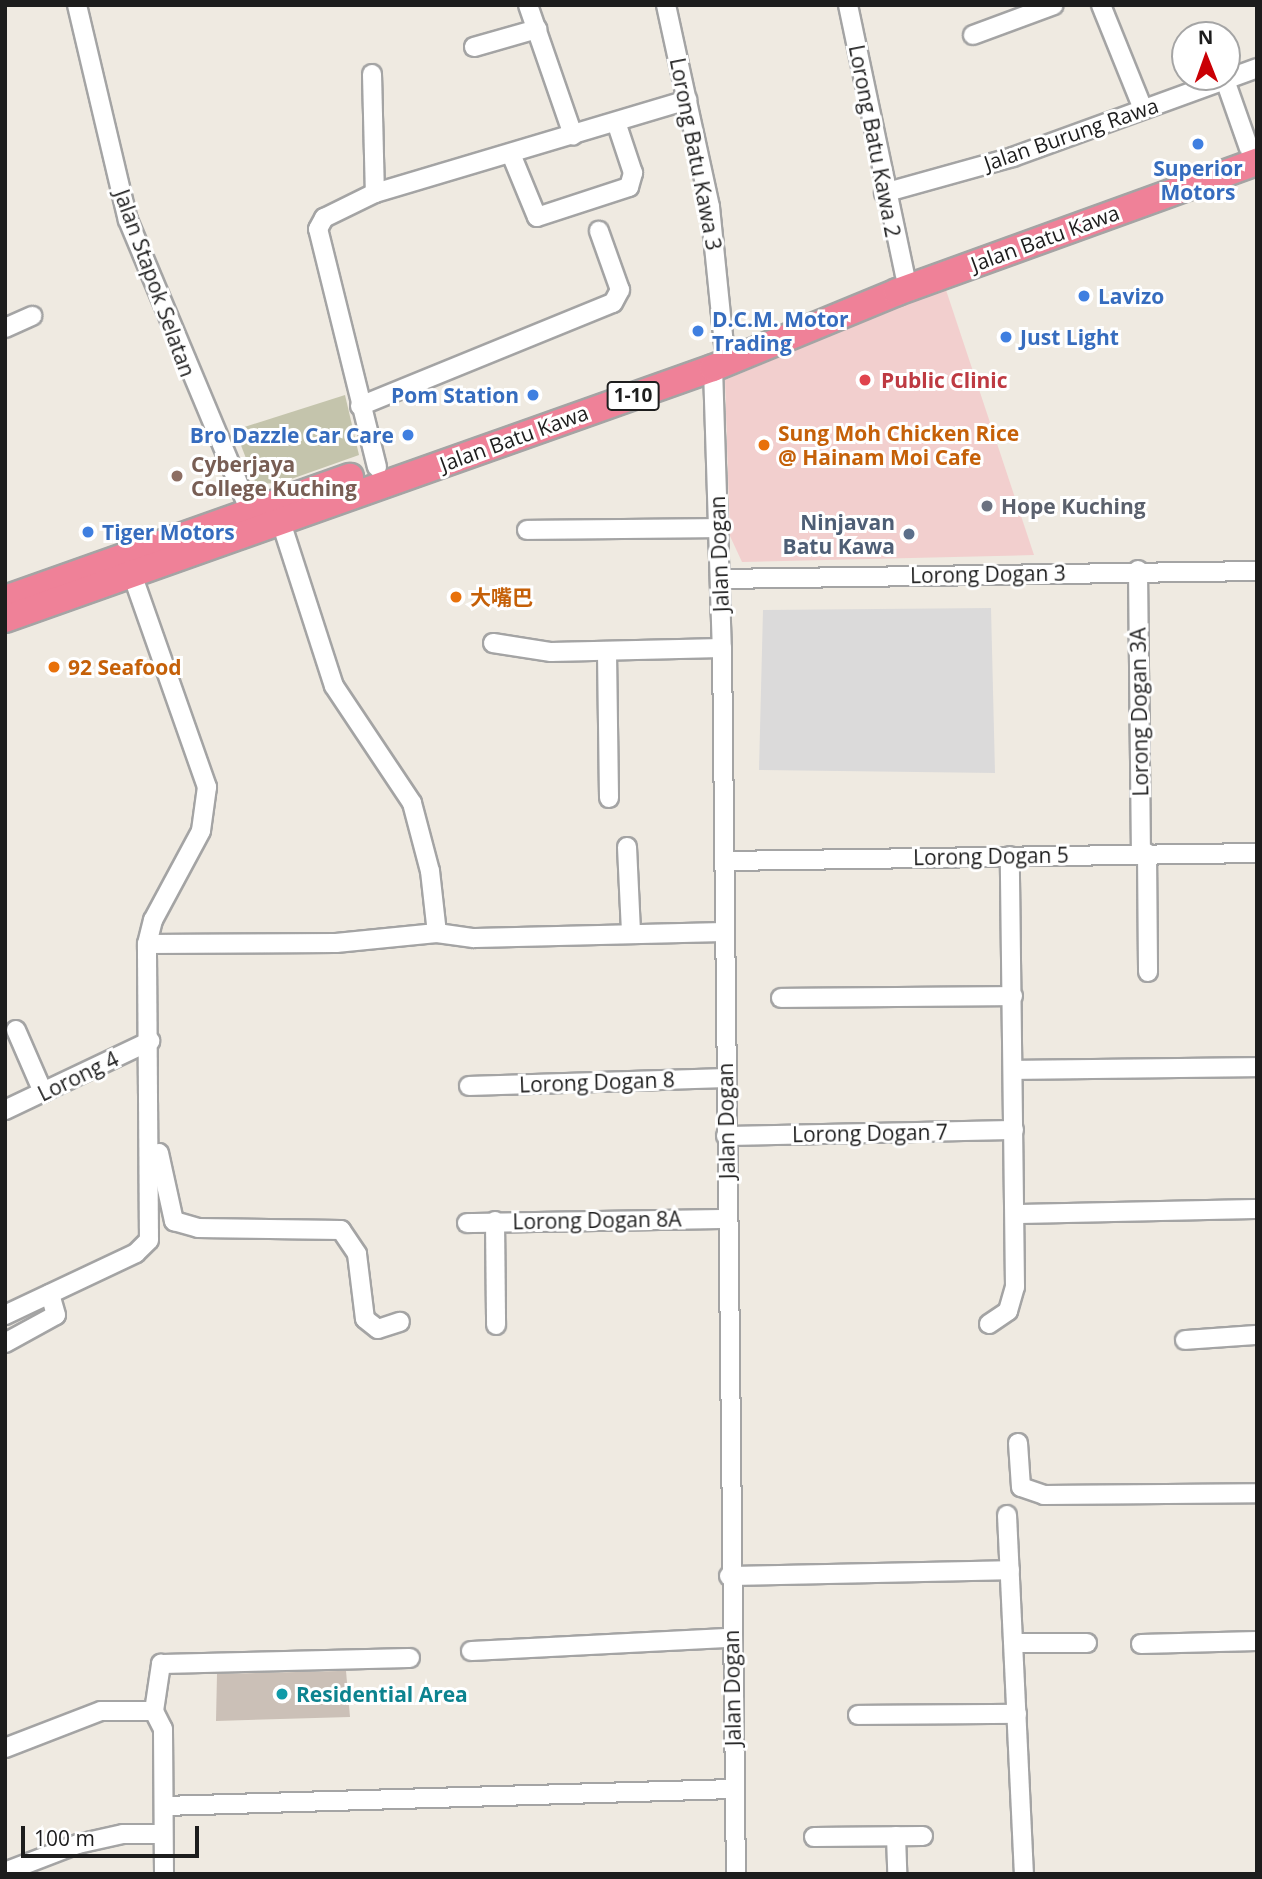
<!DOCTYPE html>
<html>
<head>
<meta charset="utf-8">
<style>
	body { margin:0 }
	#map { position:relative; width:1262px; height:1879px; overflow:hidden; background:#efeae1; font-family:"Open Sans","Noto Sans SC",sans-serif }
	div>[style] { position:absolute }
	[style*='--x'] { left:calc(var(--x)*1px); top:calc(var(--y)*1px); width:calc(var(--w)*1px); rotate:calc(var(--a)*1deg) }
	.residential>* { inset:0; background:#dbdada }
	.commercial>* { inset:0; background:#f2cfce }
	.construction>* { inset:0; background:#c4c4ac }
	.building>* { inset:0; background:#cbc0b7 }
	.roads { filter:drop-shadow(2px 0 #a4a4a4) drop-shadow(-2px 0 #a4a4a4) drop-shadow(0 2px #a4a4a4) drop-shadow(0 -2px #a4a4a4) }
	.minor>* { height:18px; margin:-9px; padding:0 9px; transform-origin:9px; border-radius:9px; background:#fff }
	.highway>* { height:26px; margin:-13px; padding:0 13px; transform-origin:13px; border-radius:13px; background:#ef8198 }
	.dots>* { width:19px; height:19px; translate:-50% -50%; box-sizing:border-box; border:4px solid #fff; border-radius:50% }
	span { translate:-50% -50%; white-space:nowrap; text-align:center; line-height:1.15; -webkit-text-stroke:6px #fff; paint-order:stroke }
	.shield-label span { padding:2px 5px; background:#fff; border:2px solid; border-radius:5px; -webkit-text-stroke-width:0 }
	.shield-label { font-size:19px; color:#1d1d1d; font-weight:700 }
	.street-label { font-size:21px; color:#1d1d1d }
	.shop-label { font-size:21px; color:#366cbe; font-weight:700 }
	.left { translate:0 -50%; text-align:left }
	.right { translate:-100% -50%; text-align:right }
	.health-label { font-size:21px; color:#be3a42; font-weight:700 }
	.food-label { font-size:21px; color:#c56008; font-weight:700 }
	.education-label { font-size:21px; color:#785e54; font-weight:700 }
	.worship-label { font-size:21px; color:#5b616d; font-weight:700 }
	.service-label { font-size:21px; color:#4e5e75; font-weight:700 }
	.culture-label { font-size:21px; color:#0d838f; font-weight:700 }
	.frame { position:absolute; inset:0; border:7px solid #1d1d1d; pointer-events:none }
	.north { position:absolute; left:1171px; top:21px; width:70px; height:70px; box-sizing:border-box; background:#fff; border:2px solid #a5a5a5; border-radius:50%; rotate:359deg; font-size:19px; font-weight:700; line-height:28px; text-align:center; color:#1d1d1d }
	.north::after { content:''; display:block; margin:auto; width:24px; height:32px; background:#ca0005; clip-path:polygon(50% 0,100% 100%,50% 72%,0 100%) }
	.scale { position:absolute; left:21px; top:1826px; width:178px; height:32px; box-sizing:border-box; border:4px solid #1d1d1d; border-top:0; padding-left:9px; font-size:21px; line-height:24px; white-space:nowrap; color:#1d1d1d; -webkit-text-stroke:5px #fff; paint-order:stroke }
</style>
</head>
<body>
<div id="map">
	<div class="residential">
		<div style="clip-path:polygon(991px 608px,995px 773px,759px 770px,763px 610px)"></div>
	</div>
	<div class="commercial">
		<div style="clip-path:polygon(945px 287px,1034px 555px,742px 562px,730px 536px,725px 380px)"></div>
	</div>
	<div class="construction">
		<div style="clip-path:polygon(345px 395px,359px 455px,280px 483px,256px 484px,235px 430px)"></div>
	</div>
	<div class="building">
		<div style="clip-path:polygon(338px 1671px,346px 1671px,350px 1717px,216px 1721px,217px 1674px)"></div>
	</div>
	<div class="roads">
		<div class="minor">
			<div style="--x:77;--y:5;--w:221;--a:76.7"></div>
			<div style="--x:128;--y:220;--w:316;--a:67.3"></div>
			<div style="--x:528;--y:5;--w:138;--a:70.9"></div>
			<div style="--x:666;--y:5;--w:207;--a:77.7"></div>
			<div style="--x:710;--y:207;--w:139;--a:84.2"></div>
			<div style="--x:848;--y:5;--w:276;--a:78.1"></div>
			<div style="--x:1101;--y:5;--w:112;--a:68"></div>
			<div style="--x:973;--y:35;--w:86;--a:-20.3"></div>
			<div style="--x:474;--y:47;--w:66;--a:-15.9"></div>
			<div style="--x:372;--y:74;--w:119;--a:88.6"></div>
			<div style="--x:1225;--y:80;--w:72;--a:70.6"></div>
			<div style="--x:511;--y:154;--w:68;--a:67.6"></div>
			<div style="--x:537;--y:217;--w:97;--a:-18.1"></div>
			<div style="--x:629;--y:187;--w:15;--a:-74"></div>
			<div style="--x:633;--y:173;--w:54;--a:-108.4"></div>
			<div style="--x:884;--y:193;--w:134;--a:-15.6"></div>
			<div style="--x:1013;--y:157;--w:260;--a:-20"></div>
			<div style="--x:5;--y:328;--w:30;--a:-24"></div>
			<div style="--x:713;--y:368;--w:280;--a:88.2"></div>
			<div style="--x:722;--y:648;--w:1226;--a:89.35"></div>
			<div style="--x:360;--y:406;--w:273;--a:-22.2"></div>
			<div style="--x:613;--y:303;--w:15;--a:-62"></div>
			<div style="--x:620;--y:290;--w:63;--a:-109.6"></div>
			<div style="--x:377;--y:467;--w:245;--a:-103.9"></div>
			<div style="--x:318;--y:229;--w:13;--a:-61"></div>
			<div style="--x:324;--y:218;--w:57;--a:-26.1"></div>
			<div style="--x:375;--y:193;--w:326;--a:-16.6"></div>
			<div style="--x:281;--y:522;--w:172;--a:72.1"></div>
			<div style="--x:334;--y:686;--w:141;--a:56.3"></div>
			<div style="--x:412;--y:803;--w:70;--a:75.2"></div>
			<div style="--x:430;--y:871;--w:62;--a:83.6"></div>
			<div style="--x:437;--y:933;--w:37;--a:8"></div>
			<div style="--x:474;--y:938;--w:251;--a:-1.4"></div>
			<div style="--x:527;--y:530;--w:191;--a:-0.6"></div>
			<div style="--x:1138;--y:570;--w:283;--a:89.4"></div>
			<div style="--x:132;--y:574;--w:226;--a:70.6"></div>
			<div style="--x:207;--y:787;--w:44;--a:97.8"></div>
			<div style="--x:201;--y:831;--w:101;--a:118.3"></div>
			<div style="--x:153;--y:920;--w:25;--a:104"></div>
			<div style="--x:720;--y:579;--w:537;--a:-0.85"></div>
			<div style="--x:493;--y:643;--w:59;--a:8.8"></div>
			<div style="--x:551;--y:652;--w:171;--a:-1.3"></div>
			<div style="--x:607;--y:653;--w:145;--a:89.2"></div>
			<div style="--x:627;--y:847;--w:85;--a:87.3"></div>
			<div style="--x:1147;--y:853;--w:119;--a:89.5"></div>
			<div style="--x:725;--y:861;--w:532;--a:-0.86"></div>
			<div style="--x:781;--y:998;--w:232;--a:-0.5"></div>
			<div style="--x:16;--y:1030;--w:68;--a:66.5"></div>
			<div style="--x:1015;--y:1070;--w:242;--a:-0.7"></div>
			<div style="--x:469;--y:1086;--w:257;--a:-1.8"></div>
			<div style="--x:5;--y:1110;--w:161;--a:-25.4"></div>
			<div style="--x:726;--y:1136;--w:288;--a:-1.2"></div>
			<div style="--x:159;--y:1153;--w:70;--a:77.6"></div>
			<div style="--x:174;--y:1221;--w:25;--a:16"></div>
			<div style="--x:198;--y:1228;--w:143;--a:0.8"></div>
			<div style="--x:341;--y:1230;--w:29;--a:56"></div>
			<div style="--x:357;--y:1254;--w:65;--a:83"></div>
			<div style="--x:365;--y:1319;--w:16;--a:38"></div>
			<div style="--x:378;--y:1329;--w:23;--a:-18"></div>
			<div style="--x:1017;--y:1214;--w:240;--a:-1.2"></div>
			<div style="--x:495;--y:1221;--w:104;--a:89.4"></div>
			<div style="--x:467;--y:1223;--w:261;--a:-0.9"></div>
			<div style="--x:5;--y:1315;--w:145;--a:-25.3"></div>
			<div style="--x:136;--y:1253;--w:18;--a:-45"></div>
			<div style="--x:149;--y:1240;--w:296;--a:-90.4"></div>
			<div style="--x:147;--y:944;--w:189;--a:-0.3"></div>
			<div style="--x:336;--y:943;--w:101;--a:-5.7"></div>
			<div style="--x:989;--y:1324;--w:23;--a:-34"></div>
			<div style="--x:1008;--y:1311;--w:25;--a:-74"></div>
			<div style="--x:1015;--y:1287;--w:431;--a:-90.7"></div>
			<div style="--x:1185;--y:1340;--w:72;--a:-4"></div>
			<div style="--x:5;--y:1343;--w:58;--a:-28.8"></div>
			<div style="--x:56;--y:1315;--w:22;--a:-106"></div>
			<div style="--x:1018;--y:1443;--w:44;--a:86.1"></div>
			<div style="--x:1021;--y:1487;--w:24;--a:19"></div>
			<div style="--x:1044;--y:1495;--w:213;--a:-0.5"></div>
			<div style="--x:1007;--y:1515;--w:359;--a:87.3"></div>
			<div style="--x:729;--y:1576;--w:281;--a:-1.2"></div>
			<div style="--x:1014;--y:1643;--w:73;--a:0"></div>
			<div style="--x:1141;--y:1644;--w:116;--a:-1.5"></div>
			<div style="--x:471;--y:1651;--w:261;--a:-2.9"></div>
			<div style="--x:858;--y:1715;--w:159;--a:-0.4"></div>
			<div style="--x:5;--y:1748;--w:103;--a:-21.1"></div>
			<div style="--x:101;--y:1711;--w:53;--a:0"></div>
			<div style="--x:164;--y:1806;--w:570;--a:-1.71"></div>
			<div style="--x:896;--y:1836;--w:38;--a:88"></div>
			<div style="--x:814;--y:1837;--w:109;--a:-0.5"></div>
			<div style="--x:10;--y:1870;--w:73;--a:-20.9"></div>
			<div style="--x:78;--y:1844;--w:46;--a:-12.5"></div>
			<div style="--x:123;--y:1834;--w:40;--a:0"></div>
			<div style="--x:164;--y:1874;--w:145;--a:-90.4"></div>
			<div style="--x:163;--y:1729;--w:20;--a:-117"></div>
			<div style="--x:154;--y:1711;--w:48;--a:-81.5"></div>
			<div style="--x:161;--y:1664;--w:249;--a:-1.4"></div>
		</div>
		<div class="highway">
			<div style="--x:5;--y:599;--w:366;--a:-19.5"></div>
			<div style="--x:5;--y:619;--w:751;--a:-19.52"></div>
			<div style="--x:713;--y:368;--w:199;--a:-22.4"></div>
			<div style="--x:897;--y:292;--w:383;--a:-19.9"></div>
		</div>
	</div>
	<div class="dots">
		<div style="left:1198px;top:144px;background:#3f7fe0"></div>
		<div style="left:1084px;top:296px;background:#3f7fe0"></div>
		<div style="left:698px;top:331px;background:#3f7fe0"></div>
		<div style="left:1006px;top:337px;background:#3f7fe0"></div>
		<div style="left:865px;top:380px;background:#e0444e"></div>
		<div style="left:533px;top:395px;background:#3f7fe0"></div>
		<div style="left:408px;top:435px;background:#3f7fe0"></div>
		<div style="left:764px;top:445px;background:#e8710a"></div>
		<div style="left:177px;top:476px;background:#8d6e63"></div>
		<div style="left:987px;top:506px;background:#6b7280"></div>
		<div style="left:88px;top:532px;background:#3f7fe0"></div>
		<div style="left:909px;top:534px;background:#5c6f8a"></div>
		<div style="left:456px;top:597px;background:#e8710a"></div>
		<div style="left:54px;top:667px;background:#e8710a"></div>
		<div style="left:282px;top:1694px;background:#0f9aa8"></div>
	</div>
	<div class="shield-label">
		<span style="left:633px;top:396px">1-10</span>
	</div>
	<div class="street-label">
		<span style="left:1071px;top:134px;rotate:-19deg">Jalan Burung Rawa</span>
		<span style="left:875px;top:141px;rotate:79deg">Lorong Batu Kawa 2</span>
		<span style="left:696px;top:154px;rotate:79deg">Lorong Batu Kawa 3</span>
		<span style="left:1045px;top:238px;rotate:-20deg">Jalan Batu Kawa</span>
		<span style="left:155px;top:283px;rotate:70deg">Jalan Stapok Selatan</span>
		<span style="left:514px;top:438px;rotate:-20deg">Jalan Batu Kawa</span>
		<span style="left:719px;top:554px;rotate:-92deg">Jalan Dogan</span>
		<span style="left:988px;top:574px;rotate:-1deg">Lorong Dogan 3</span>
		<span style="left:1139px;top:712px;rotate:-91deg">Lorong Dogan 3A</span>
		<span style="left:991px;top:856px;rotate:-1deg">Lorong Dogan 5</span>
		<span style="left:78px;top:1076px;rotate:-26deg">Lorong 4</span>
		<span style="left:597px;top:1082px;rotate:-2deg">Lorong Dogan 8</span>
		<span style="left:726px;top:1121px;rotate:-91deg">Jalan Dogan</span>
		<span style="left:870px;top:1133px;rotate:-1deg">Lorong Dogan 7</span>
		<span style="left:597px;top:1220px;rotate:-1deg">Lorong Dogan 8A</span>
		<span style="left:732px;top:1688px;rotate:-91deg">Jalan Dogan</span>
	</div>
	<div class="shop-label">
		<span style="left:1198px;top:180px">Superior<br>Motors</span>
		<span class="left" style="left:1098px;top:296px">Lavizo</span>
		<span class="left" style="left:712px;top:331px">D.C.M. Motor<br>Trading</span>
		<span class="left" style="left:1020px;top:337px">Just Light</span>
		<span class="right" style="left:519px;top:395px">Pom Station</span>
		<span class="right" style="left:394px;top:435px">Bro Dazzle Car Care</span>
		<span class="left" style="left:102px;top:532px">Tiger Motors</span>
	</div>
	<div class="health-label">
		<span class="left" style="left:881px;top:380px">Public Clinic</span>
	</div>
	<div class="food-label">
		<span class="left" style="left:778px;top:445px">Sung Moh Chicken Rice<br>@ Hainam Moi Cafe</span>
		<span class="left" style="left:470px;top:597px">大嘴巴</span>
		<span class="left" style="left:68px;top:667px">92 Seafood</span>
	</div>
	<div class="education-label">
		<span class="left" style="left:191px;top:476px">Cyberjaya<br>College Kuching</span>
	</div>
	<div class="worship-label">
		<span class="left" style="left:1001px;top:506px">Hope Kuching</span>
	</div>
	<div class="service-label">
		<span class="right" style="left:895px;top:534px">Ninjavan<br>Batu Kawa</span>
	</div>
	<div class="culture-label">
		<span class="left" style="left:296px;top:1694px">Residential Area</span>
	</div>
	<div class="frame"></div>
	<div class="north">N</div>
	<div class="scale">100 m</div>
</div>
</body>
</html>
